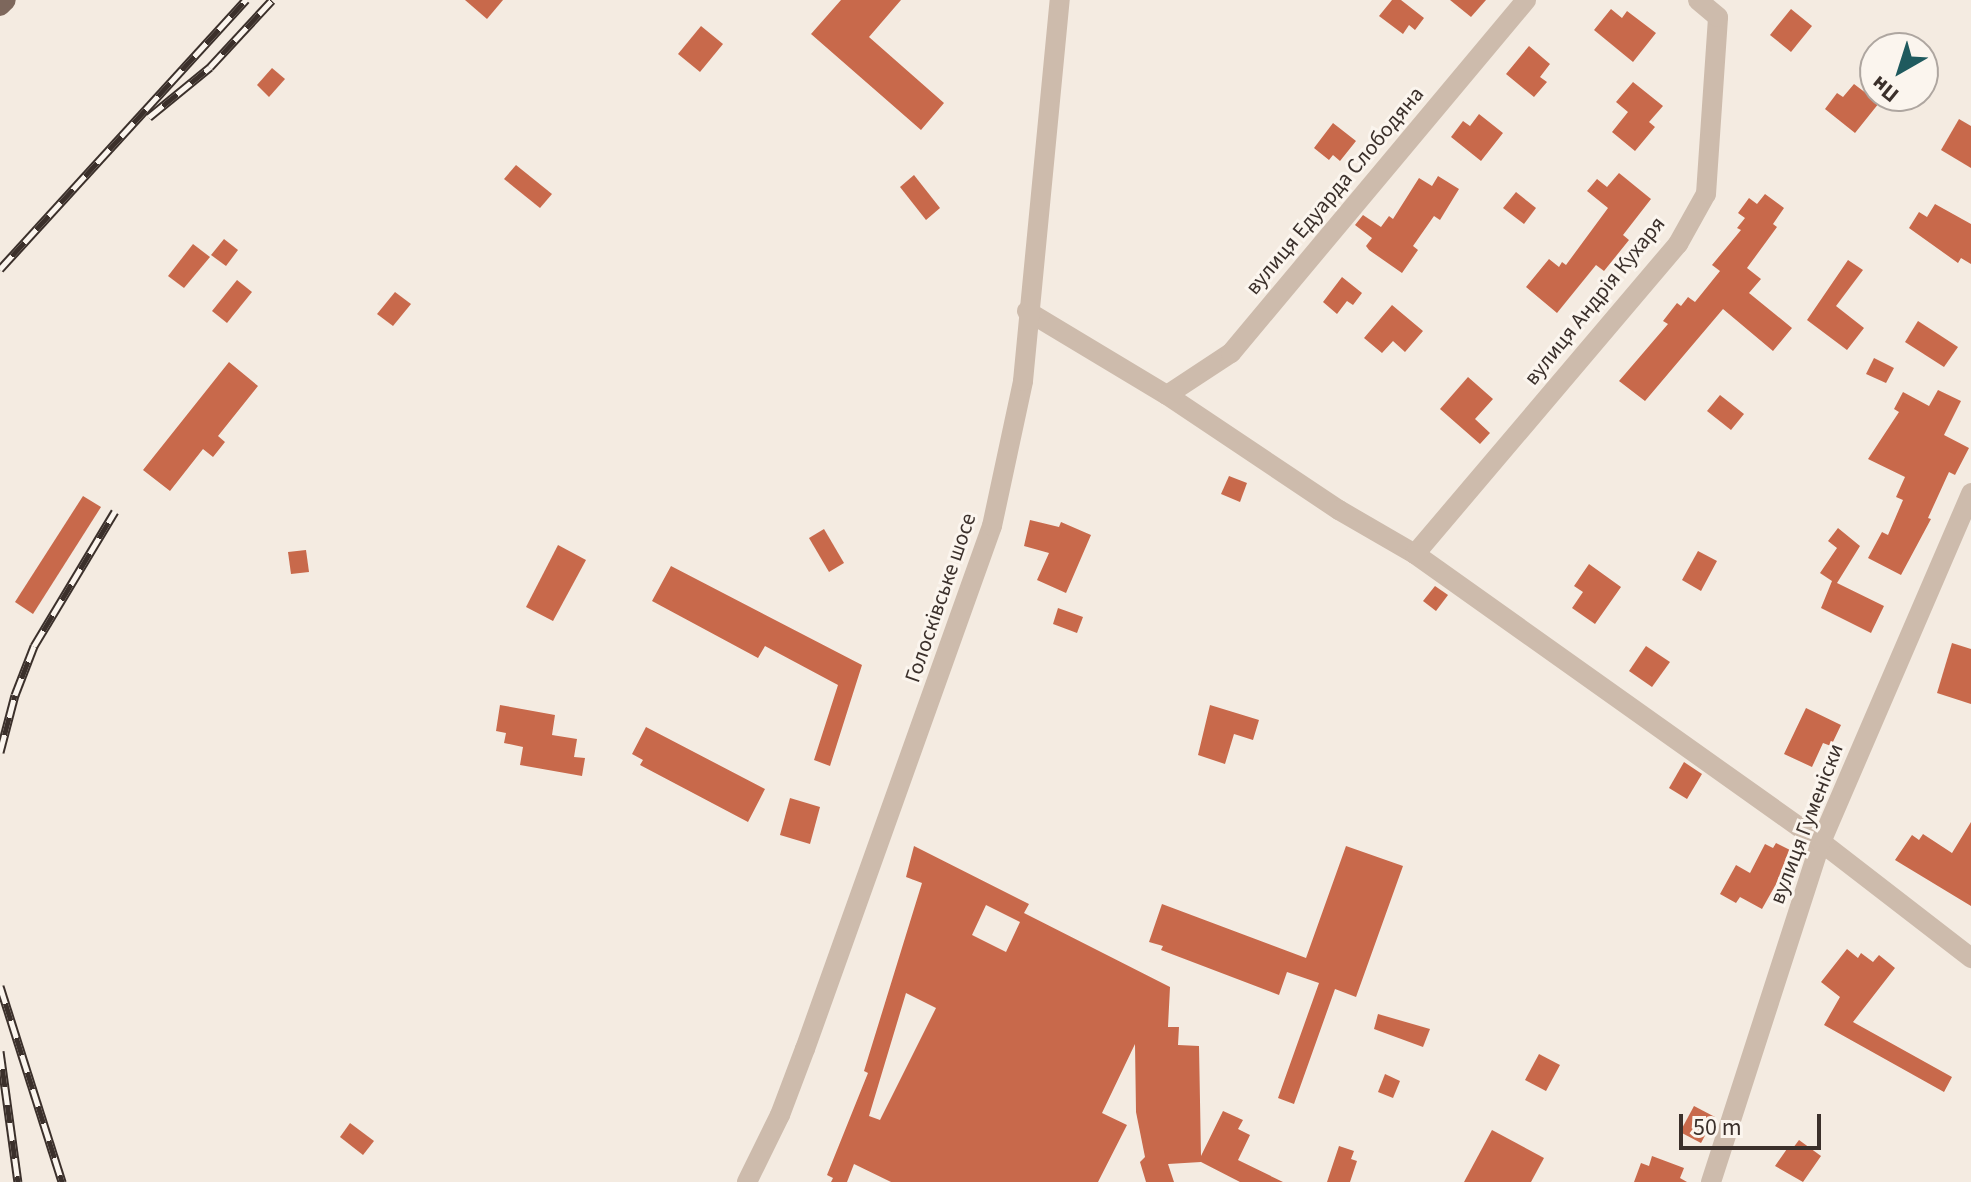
<!DOCTYPE html>
<html>
<head>
<meta charset="utf-8">
<style>
	body { margin:0 }
	#map { position:relative; width:1971px; height:1182px; overflow:hidden; background:#f4ebe1; font-family:"Source Sans 3",sans-serif }
	div>[style] { position:absolute }
	[style*='--x'] { left:calc(var(--x)*1px); top:calc(var(--y)*1px); width:calc(var(--w)*1px); rotate:calc(var(--a)*1deg) }
	.building>* { inset:0; background:#c8694b }
	.minor>* { height:20px; margin:-10px; padding:0 10px; transform-origin:10px; border-radius:10px; background:#cdbbac }
	.major>* { height:20px; margin:-10px; padding:0 10px; transform-origin:10px; border-radius:10px; background:#7d675c }
	.rail>* { height:9px; margin-top:-4.5px; transform-origin:0; background:repeating-linear-gradient(90deg,#fbf5ee 0 18px,#3b302b 0 36px); box-sizing:border-box; border-block:2px solid #3b302b }
	span { translate:-50% -50%; white-space:nowrap; text-align:center; line-height:1.15; -webkit-text-stroke:6px #fbf5ee; paint-order:stroke }
	.street-label { font-size:22px; color:#3b302b }
	.north { position:absolute; left:1859px; top:32px; width:80px; height:80px; box-sizing:border-box; background:#fbf5ee; border:2px solid #aea6a0; border-radius:50%; rotate:219deg; font-size:22px; font-weight:700; line-height:32px; text-align:center; color:#3b302b }
	.north::after { content:''; display:block; margin:auto; width:28px; height:36px; background:#1f5a5e; clip-path:polygon(50% 0,100% 100%,50% 72%,0 100%) }
	.scale { position:absolute; left:1679px; top:1114px; width:142px; height:36px; box-sizing:border-box; border:4px solid #3b302b; border-top:0; padding-left:10px; font-size:24px; line-height:28px; white-space:nowrap; color:#3b302b; -webkit-text-stroke:6px #fbf5ee; paint-order:stroke }
</style>
</head>
<body>
<div id="map">
	<div class="building">
		<div style="clip-path:polygon(465px 0,503px 0,487px 19px)"></div>
		<div style="clip-path:polygon(841px 0,901px 0,869px 37px,944px 103px,921px 130px,811px 34px)"></div>
		<div style="clip-path:polygon(1392px 0,1401px 0,1424px 18px,1415px 30px,1409px 25px,1403px 34px,1379px 16px)"></div>
		<div style="clip-path:polygon(1450px 0,1486px 0,1471px 17px)"></div>
		<div style="clip-path:polygon(1611px 9px,1622px 18px,1627px 11px,1656px 33px,1633px 62px,1594px 30px)"></div>
		<div style="clip-path:polygon(1791px 9px,1812px 26px,1791px 52px,1770px 35px)"></div>
		<div style="clip-path:polygon(701px 26px,723px 44px,700px 72px,678px 54px)"></div>
		<div style="clip-path:polygon(1529px 46px,1550px 64px,1540px 77px,1547px 82px,1534px 97px,1506px 74px)"></div>
		<div style="clip-path:polygon(272px 68px,285px 79px,269px 97px,257px 85px)"></div>
		<div style="clip-path:polygon(1633px 82px,1663px 106px,1649px 122px,1655px 127px,1635px 151px,1612px 132px,1628px 112px,1616px 102px)"></div>
		<div style="clip-path:polygon(1854px 84px,1879px 103px,1855px 133px,1825px 109px,1837px 93px,1843px 97px)"></div>
		<div style="clip-path:polygon(1479px 114px,1503px 133px,1481px 161px,1451px 137px,1463px 121px,1470px 126px)"></div>
		<div style="clip-path:polygon(1959px 119px,1971px 126px,1971px 168px,1941px 150px)"></div>
		<div style="clip-path:polygon(1333px 123px,1356px 141px,1340px 161px,1333px 155px,1329px 160px,1314px 148px)"></div>
		<div style="clip-path:polygon(516px 165px,552px 194px,540px 208px,504px 179px)"></div>
		<div style="clip-path:polygon(1619px 173px,1651px 199px,1623px 235px,1629px 240px,1604px 271px,1596px 265px,1557px 313px,1526px 287px,1549px 259px,1559px 267px,1562px 262px,1566px 265px,1608px 208px,1587px 191px,1597px 179px,1607px 187px)"></div>
		<div style="clip-path:polygon(914px 175px,940px 208px,926px 220px,900px 187px)"></div>
		<div style="clip-path:polygon(1438px 176px,1459px 189px,1440px 220px,1434px 216px,1413px 246px,1418px 250px,1402px 273px,1369px 250px,1366px 246px,1372px 238px,1355px 225px,1363px 215px,1381px 227px,1389px 216px,1393px 219px,1419px 178px,1432px 186px)"></div>
		<div style="clip-path:polygon(1516px 192px,1536px 208px,1524px 224px,1503px 208px)"></div>
		<div style="clip-path:polygon(1765px 194px,1784px 208px,1773px 224px,1777px 227px,1747px 268px,1761px 279px,1749px 293px,1792px 328px,1773px 351px,1723px 309px,1645px 401px,1619px 381px,1668px 324px,1663px 321px,1677px 303px,1681px 306px,1688px 297px,1695px 302px,1720px 271px,1712px 265px,1741px 230px,1737px 228px,1745px 218px,1738px 213px,1749px 198px,1757px 204px)"></div>
		<div style="clip-path:polygon(1935px 204px,1971px 224px,1971px 264px,1961px 258px,1958px 263px,1909px 228px,1919px 212px,1927px 217px)"></div>
		<div style="clip-path:polygon(224px 239px,238px 250px,226px 266px,211px 255px)"></div>
		<div style="clip-path:polygon(193px 244px,210px 257px,184px 288px,168px 276px)"></div>
		<div style="clip-path:polygon(1848px 260px,1863px 270px,1836px 306px,1864px 328px,1847px 350px,1807px 320px)"></div>
		<div style="clip-path:polygon(1342px 277px,1362px 293px,1353px 305px,1347px 301px,1337px 314px,1323px 302px)"></div>
		<div style="clip-path:polygon(237px 280px,252px 292px,227px 323px,212px 311px)"></div>
		<div style="clip-path:polygon(395px 292px,411px 304px,393px 326px,377px 314px)"></div>
		<div style="clip-path:polygon(1392px 305px,1423px 331px,1405px 352px,1393px 341px,1382px 353px,1364px 338px)"></div>
		<div style="clip-path:polygon(1918px 321px,1958px 347px,1944px 367px,1905px 342px)"></div>
		<div style="clip-path:polygon(1874px 358px,1894px 368px,1886px 383px,1866px 374px)"></div>
		<div style="clip-path:polygon(229px 362px,258px 386px,218px 436px,225px 442px,213px 457px,203px 449px,170px 491px,143px 470px)"></div>
		<div style="clip-path:polygon(1468px 377px,1493px 399px,1475px 419px,1490px 433px,1480px 444px,1440px 409px)"></div>
		<div style="clip-path:polygon(1938px 390px,1961px 401px,1944px 435px,1969px 448px,1955px 475px,1949px 472px,1928px 518px,1931px 519px,1901px 575px,1868px 558px,1882px 532px,1888px 535px,1903px 500px,1896px 497px,1905px 477px,1868px 459px,1899px 412px,1894px 409px,1903px 392px,1929px 406px)"></div>
		<div style="clip-path:polygon(1720px 395px,1744px 414px,1731px 430px,1707px 411px)"></div>
		<div style="clip-path:polygon(1229px 476px,1247px 483px,1240px 502px,1221px 494px)"></div>
		<div style="clip-path:polygon(83px 496px,101px 507px,33px 614px,15px 602px)"></div>
		<div style="clip-path:polygon(1030px 520px,1059px 527px,1061px 522px,1091px 535px,1066px 593px,1037px 580px,1049px 553px,1024px 546px)"></div>
		<div style="clip-path:polygon(1838px 528px,1860px 546px,1837px 583px,1884px 606px,1871px 633px,1821px 608px,1832px 581px,1820px 573px,1837px 548px,1828px 541px)"></div>
		<div style="clip-path:polygon(824px 529px,844px 563px,829px 572px,809px 538px)"></div>
		<div style="clip-path:polygon(558px 545px,586px 560px,553px 621px,526px 607px)"></div>
		<div style="clip-path:polygon(306px 550px,309px 572px,291px 574px,288px 552px)"></div>
		<div style="clip-path:polygon(1698px 551px,1717px 561px,1701px 591px,1682px 580px)"></div>
		<div style="clip-path:polygon(1589px 564px,1621px 587px,1595px 624px,1572px 608px,1583px 592px,1574px 586px)"></div>
		<div style="clip-path:polygon(671px 566px,862px 665px,830px 766px,814px 760px,838px 685px,765px 646px,758px 658px,652px 601px)"></div>
		<div style="clip-path:polygon(1435px 586px,1448px 595px,1436px 611px,1423px 601px)"></div>
		<div style="clip-path:polygon(1058px 608px,1083px 617px,1077px 633px,1053px 624px)"></div>
		<div style="clip-path:polygon(1952px 643px,1971px 649px,1971px 704px,1937px 693px)"></div>
		<div style="clip-path:polygon(1646px 646px,1670px 662px,1652px 687px,1629px 671px)"></div>
		<div style="clip-path:polygon(500px 705px,555px 715px,552px 735px,577px 739px,574px 757px,585px 758px,582px 776px,520px 765px,523px 747px,504px 743px,506px 733px,496px 731px)"></div>
		<div style="clip-path:polygon(1210px 705px,1259px 720px,1253px 740px,1234px 734px,1225px 764px,1198px 755px)"></div>
		<div style="clip-path:polygon(1806px 708px,1841px 725px,1831px 746px,1823px 743px,1812px 767px,1784px 754px)"></div>
		<div style="clip-path:polygon(646px 727px,765px 789px,748px 822px,640px 765px,643px 760px,632px 754px)"></div>
		<div style="clip-path:polygon(1684px 762px,1702px 774px,1687px 799px,1669px 788px)"></div>
		<div style="clip-path:polygon(790px 798px,820px 807px,810px 844px,780px 835px)"></div>
		<div style="clip-path:polygon(1971px 822px,1971px 906px,1895px 860px,1912px 835px,1919px 840px,1923px 834px,1952px 853px)"></div>
		<div style="clip-path:polygon(1776px 843px,1794px 852px,1762px 909px,1740px 897px,1736px 903px,1720px 894px,1736px 865px,1750px 873px,1765px 844px,1773px 848px)"></div>
		<div style="clip-path:polygon(evenodd,914px 846px,1029px 904px,1024px 913px,1170px 987px,1168px 1027px,1179px 1027px,1178px 1045px,1199px 1046px,1201px 1156px,1223px 1111px,1243px 1120px,1238px 1129px,1250px 1135px,1238px 1160px,1283px 1182px,1240px 1182px,1201px 1162px,1168px 1164px,1174px 1182px,1146px 1182px,1140px 1162px,1145px 1157px,1136px 1112px,1135px 1044px,1102px 1113px,1127px 1125px,1098px 1182px,891px 1182px,854px 1164px,847px 1182px,831px 1182px,833px 1178px,827px 1175px,868px 1073px,864px 1071px,922px 883px,906px 877px,914px 846px,986px 905px,1020px 922px,1006px 952px,972px 935px,986px 905px,914px 846px,906px 993px,936px 1008px,880px 1120px,869px 1116px,906px 993px)"></div>
		<div style="clip-path:polygon(1346px 846px,1403px 866px,1356px 997px,1335px 989px,1294px 1104px,1278px 1098px,1319px 983px,1287px 972px,1279px 995px,1161px 950px,1163px 946px,1149px 942px,1162px 904px,1306px 958px)"></div>
		<div style="clip-path:polygon(1847px 949px,1858px 958px,1861px 953px,1873px 962px,1879px 955px,1895px 968px,1853px 1022px,1952px 1077px,1944px 1092px,1824px 1025px,1840px 997px,1821px 982px)"></div>
		<div style="clip-path:polygon(1378px 1014px,1430px 1029px,1423px 1047px,1374px 1029px)"></div>
		<div style="clip-path:polygon(1539px 1054px,1560px 1065px,1546px 1091px,1525px 1080px)"></div>
		<div style="clip-path:polygon(1385px 1074px,1400px 1081px,1393px 1098px,1378px 1092px)"></div>
		<div style="clip-path:polygon(1694px 1106px,1715px 1117px,1701px 1143px,1680px 1132px)"></div>
		<div style="clip-path:polygon(350px 1123px,374px 1141px,363px 1155px,340px 1137px)"></div>
		<div style="clip-path:polygon(1492px 1130px,1544px 1158px,1531px 1182px,1464px 1182px)"></div>
		<div style="clip-path:polygon(1799px 1140px,1821px 1156px,1803px 1182px,1775px 1166px,1789px 1146px,1793px 1148px)"></div>
		<div style="clip-path:polygon(1339px 1146px,1354px 1151px,1351px 1159px,1357px 1161px,1350px 1182px,1327px 1182px)"></div>
		<div style="clip-path:polygon(1652px 1156px,1684px 1168px,1680px 1178px,1687px 1182px,1634px 1182px,1641px 1163px,1649px 1166px)"></div>
	</div>
	<div class="minor">
		<div style="--x:1027;--y:311;--w:163;--a:31"></div>
		<div style="--x:1167;--y:395;--w:207;--a:33.8"></div>
		<div style="--x:1339;--y:510;--w:88;--a:30.1"></div>
		<div style="--x:1415;--y:554;--w:498;--a:35.4"></div>
		<div style="--x:1821;--y:842;--w:190;--a:37.7"></div>
		<div style="--x:1167;--y:395;--w:77;--a:-33.3"></div>
		<div style="--x:1231;--y:353;--w:460;--a:-50.1"></div>
		<div style="--x:1415;--y:554;--w:407;--a:-49.7"></div>
		<div style="--x:1678;--y:244;--w:57;--a:-60.8"></div>
		<div style="--x:1706;--y:194;--w:177;--a:-86.1"></div>
		<div style="--x:1718;--y:17;--w:26;--a:-140"></div>
		<div style="--x:747;--y:1182;--w:75;--a:-63.8"></div>
		<div style="--x:780;--y:1115;--w:71;--a:-69.3"></div>
		<div style="--x:805;--y:1049;--w:555;--a:-70.33"></div>
		<div style="--x:992;--y:526;--w:148;--a:-77.9"></div>
		<div style="--x:1023;--y:381;--w:383;--a:-84.5"></div>
		<div style="--x:1711;--y:1182;--w:357;--a:-72.1"></div>
		<div style="--x:1821;--y:842;--w:380;--a:-66.7"></div>
	</div>
	<div class="major">
		<div style="--x:0;--y:6;--w:8;--a:-45"></div>
	</div>
	<div class="rail">
		<div style="--x:149;--y:117;--w:79;--a:-39.3"></div>
		<div style="--x:210;--y:67;--w:91;--a:-47.2"></div>
		<div style="--x:0;--y:269;--w:365;--a:-47.6"></div>
		<div style="--x:0;--y:752;--w:59;--a:-75.3"></div>
		<div style="--x:15;--y:695;--w:53;--a:-68.8"></div>
		<div style="--x:34;--y:646;--w:157;--a:-59"></div>
		<div style="--x:0;--y:986;--w:206;--a:72.4"></div>
		<div style="--x:0;--y:1051;--w:132;--a:82.2"></div>
	</div>
	<div class="street-label">
		<span style="left:1335px;top:191px;rotate:-50deg">вулиця Едуарда Слободяна</span>
		<span style="left:1595px;top:301px;rotate:-51deg">вулиця Андрія Кухаря</span>
		<span style="left:941px;top:598px;rotate:-71deg">Голосківське шосе</span>
		<span style="left:1807px;top:824px;rotate:-69deg">вулиця Гуменіски</span>
	</div>
	<div class="north">Пн</div>
	<div class="scale">50 m</div>
</div>
</body>
</html>
